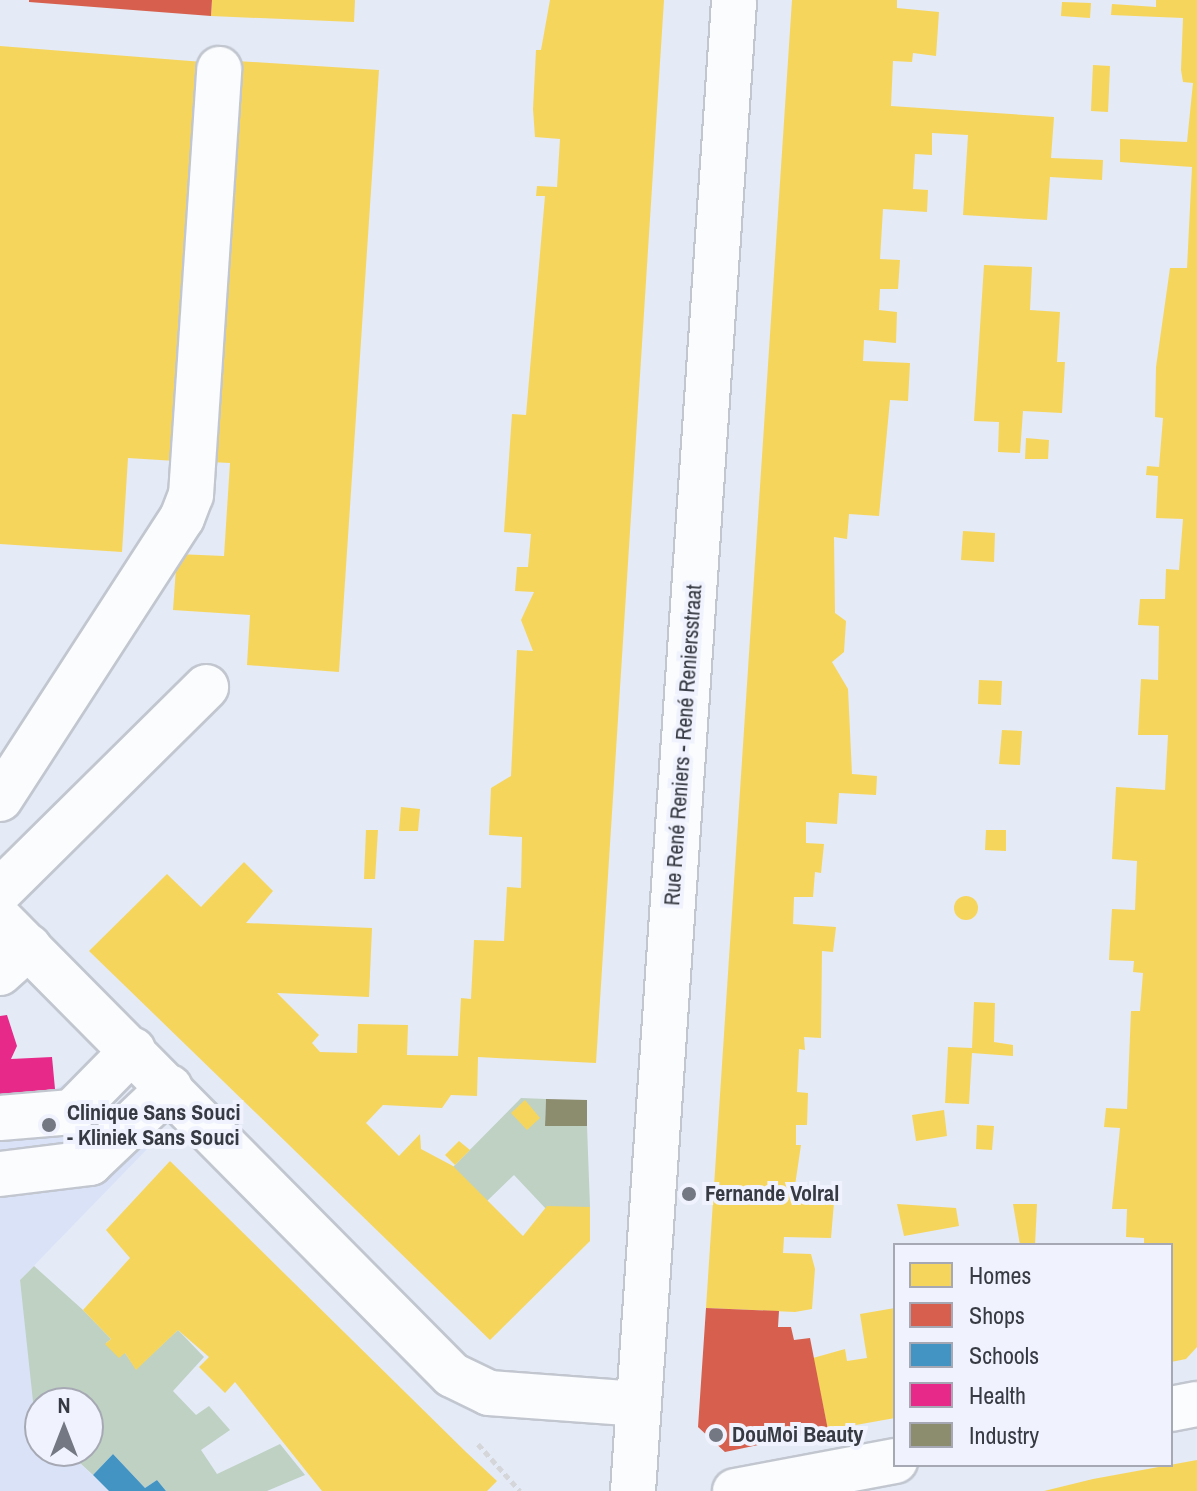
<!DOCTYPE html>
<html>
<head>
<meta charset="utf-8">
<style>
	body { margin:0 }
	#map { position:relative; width:1197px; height:1491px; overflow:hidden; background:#e4eaf6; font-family:"Archivo Narrow",sans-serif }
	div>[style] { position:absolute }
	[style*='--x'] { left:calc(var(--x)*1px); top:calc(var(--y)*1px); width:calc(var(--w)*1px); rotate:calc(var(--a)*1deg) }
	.built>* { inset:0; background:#dae2f8 }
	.green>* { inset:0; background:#bed1c3 }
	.homes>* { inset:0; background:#f6d55c }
	.round { border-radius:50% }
	.shops>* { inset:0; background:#d6604d }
	.schools>* { inset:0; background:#4393c3 }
	.health>* { inset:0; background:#e7298a }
	.industry>* { inset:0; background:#8c8c6e }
	.path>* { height:5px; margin-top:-2.5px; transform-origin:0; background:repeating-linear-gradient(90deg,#d5d6d9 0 6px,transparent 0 10px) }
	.roads { filter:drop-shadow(2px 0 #c1c6cf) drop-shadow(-2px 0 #c1c6cf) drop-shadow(0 2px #c1c6cf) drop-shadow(0 -2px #c1c6cf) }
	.minor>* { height:44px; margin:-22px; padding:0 22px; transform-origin:22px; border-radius:22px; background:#fbfcfe }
	.dots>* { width:22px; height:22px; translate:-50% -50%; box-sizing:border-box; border:4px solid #f0f3fd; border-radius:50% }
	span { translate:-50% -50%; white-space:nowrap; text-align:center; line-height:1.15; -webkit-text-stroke:8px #f0f3fd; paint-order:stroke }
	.street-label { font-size:22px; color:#373a43 }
	.poi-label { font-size:22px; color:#373a43; font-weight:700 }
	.left { translate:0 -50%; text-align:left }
	.legend { position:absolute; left:893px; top:1243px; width:280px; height:224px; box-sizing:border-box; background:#f0f3fd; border:2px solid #a6a9b3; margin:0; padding:10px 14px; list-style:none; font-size:24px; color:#373a43 }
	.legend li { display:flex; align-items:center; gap:16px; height:40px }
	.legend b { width:40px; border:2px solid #a6a9b3 }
	.north { position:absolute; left:24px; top:1387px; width:80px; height:80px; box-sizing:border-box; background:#f0f3fd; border:2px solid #a6a9b3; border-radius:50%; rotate:0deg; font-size:22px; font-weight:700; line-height:32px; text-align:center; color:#373a43 }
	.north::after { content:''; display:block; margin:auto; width:28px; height:36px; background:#747882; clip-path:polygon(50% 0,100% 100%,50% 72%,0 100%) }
</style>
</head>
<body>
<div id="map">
	<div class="built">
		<div style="clip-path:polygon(79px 1076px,152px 1144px,20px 1280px,40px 1451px,67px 1451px,109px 1491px,0 1491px,0 1095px,55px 1089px)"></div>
	</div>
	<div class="green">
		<div style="clip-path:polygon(521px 1098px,546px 1099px,545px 1126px,587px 1126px,590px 1207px,547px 1210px,514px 1175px,486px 1202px,451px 1169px)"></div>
		<div style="clip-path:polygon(34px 1266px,83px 1310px,111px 1339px,106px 1343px,125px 1353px,136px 1369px,178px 1330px,204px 1357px,173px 1391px,196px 1415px,209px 1406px,230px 1430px,201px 1450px,217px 1474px,280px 1444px,305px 1475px,267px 1491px,166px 1491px,157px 1480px,145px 1488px,113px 1454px,93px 1475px,67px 1451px,88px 1451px,88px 1403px,40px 1403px,40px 1425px,35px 1420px,20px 1280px)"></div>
	</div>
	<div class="homes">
		<div style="clip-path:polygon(212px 0,355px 0,354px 22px,211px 16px)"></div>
		<div style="clip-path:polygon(550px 0,664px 0,596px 1063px,478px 1057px,477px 1096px,451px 1095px,442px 1108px,383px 1105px,366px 1123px,399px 1156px,420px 1134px,421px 1149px,453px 1166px,523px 1236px,547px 1206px,590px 1207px,590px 1241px,490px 1340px,89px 951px,167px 874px,201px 907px,244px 862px,273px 891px,246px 923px,372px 928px,369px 997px,277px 993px,319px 1035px,312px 1043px,320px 1052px,357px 1053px,358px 1024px,408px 1025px,407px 1055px,458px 1056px,461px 998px,471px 999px,474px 940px,504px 941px,507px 887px,521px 888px,522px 837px,489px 835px,491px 788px,511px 776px,517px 650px,533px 651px,521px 620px,534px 592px,515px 591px,517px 567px,528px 567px,531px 534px,504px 532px,512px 414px,526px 415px,545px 196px,536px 196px,537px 186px,557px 187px,560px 139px,535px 137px,533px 109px,536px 50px,541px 50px)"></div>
		<div style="clip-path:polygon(792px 0,897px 0,897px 8px,939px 12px,936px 56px,913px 53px,912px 62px,893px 61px,891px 106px,1054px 117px,1051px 158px,1103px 160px,1102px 180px,1050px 177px,1047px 220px,963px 215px,968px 135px,932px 133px,932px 155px,915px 154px,913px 189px,928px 190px,927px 212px,883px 209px,880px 259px,900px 260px,898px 289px,880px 289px,879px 310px,897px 312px,896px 343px,864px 340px,863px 361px,910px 363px,908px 401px,890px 400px,879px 516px,849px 514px,847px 539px,834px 537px,835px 613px,846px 621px,844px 652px,832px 662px,848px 689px,852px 774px,877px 776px,876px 795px,839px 793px,837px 824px,806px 822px,806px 843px,824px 844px,821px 873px,815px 872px,813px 897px,794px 897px,793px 924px,836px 927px,833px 952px,822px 951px,821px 1038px,804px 1037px,805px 1050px,799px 1049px,797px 1092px,808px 1093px,807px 1125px,796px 1125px,796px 1145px,801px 1145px,793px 1199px,834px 1202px,831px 1238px,784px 1237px,783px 1253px,811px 1254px,815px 1269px,812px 1309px,795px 1312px,706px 1308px)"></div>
		<div style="clip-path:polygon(1156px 0,1197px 0,1197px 1347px,1186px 1359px,1171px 1362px,1171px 1245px,1144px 1245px,1144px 1238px,1126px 1237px,1127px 1209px,1112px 1209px,1120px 1128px,1104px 1127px,1106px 1108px,1127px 1109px,1131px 1011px,1140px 1011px,1143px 973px,1133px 972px,1134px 961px,1109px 960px,1112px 909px,1135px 910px,1137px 861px,1112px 859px,1116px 787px,1165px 790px,1168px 735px,1138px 735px,1141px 679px,1158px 680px,1159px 626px,1138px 625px,1140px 599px,1165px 599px,1166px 569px,1179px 570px,1183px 519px,1156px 518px,1158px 476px,1146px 475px,1147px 466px,1159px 467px,1163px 418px,1155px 417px,1156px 367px,1170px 268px,1187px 268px,1192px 167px,1120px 162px,1120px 139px,1187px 142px,1193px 83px,1183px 82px,1181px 70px,1183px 18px,1111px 15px,1112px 4px,1156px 7px)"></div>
		<div style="clip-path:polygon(1062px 2px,1091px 3px,1090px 18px,1061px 16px)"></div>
		<div style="clip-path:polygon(0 46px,203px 62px,176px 461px,128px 458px,122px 552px,0 544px)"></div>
		<div style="clip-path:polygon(237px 61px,379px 70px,339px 672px,247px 665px,250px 615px,173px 610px,177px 554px,224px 556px,230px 463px,211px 462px)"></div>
		<div style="clip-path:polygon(1093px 65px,1110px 66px,1108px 112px,1091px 111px)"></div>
		<div style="clip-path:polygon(984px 265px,1032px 267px,1030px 310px,1060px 312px,1057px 362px,1065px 362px,1062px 413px,1023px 411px,1020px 453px,998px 452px,999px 422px,974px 421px)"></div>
		<div style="clip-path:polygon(1026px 438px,1049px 440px,1048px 459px,1025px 459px)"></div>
		<div style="clip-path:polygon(963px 531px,995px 533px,994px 562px,961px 560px)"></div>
		<div style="clip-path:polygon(979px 680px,1002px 681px,1001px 705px,978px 704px)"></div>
		<div style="clip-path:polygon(1002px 730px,1022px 731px,1020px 765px,999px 764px)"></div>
		<div style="clip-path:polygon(401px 807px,420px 809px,418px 831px,399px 831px)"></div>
		<div style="clip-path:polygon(366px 830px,378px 830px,375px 879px,364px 879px)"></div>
		<div style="clip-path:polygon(986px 830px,1006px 830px,1006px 851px,985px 850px)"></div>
		<div class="round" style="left:954px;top:896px;width:24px;height:24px"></div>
		<div style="clip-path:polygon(974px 1002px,995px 1003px,994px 1042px,1013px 1045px,1013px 1056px,972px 1053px,969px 1104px,945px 1103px,948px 1047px,972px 1048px)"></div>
		<div style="clip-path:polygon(525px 1100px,540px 1118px,527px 1130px,511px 1113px)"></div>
		<div style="clip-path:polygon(944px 1110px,947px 1136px,916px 1141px,912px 1115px)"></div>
		<div style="clip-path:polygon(977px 1125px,994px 1126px,992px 1150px,976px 1149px)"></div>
		<div style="clip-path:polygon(459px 1141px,470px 1150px,455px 1165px,445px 1155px)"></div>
		<div style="clip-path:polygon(170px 1161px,466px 1452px,497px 1481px,487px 1491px,322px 1491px,235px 1382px,225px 1393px,199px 1367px,209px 1357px,178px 1330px,136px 1370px,125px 1353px,119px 1358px,105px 1344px,111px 1339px,83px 1310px,130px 1258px,106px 1230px)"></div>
		<div style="clip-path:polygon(897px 1204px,956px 1208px,959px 1226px,904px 1236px)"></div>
		<div style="clip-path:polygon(1013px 1204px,1037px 1204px,1035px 1245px,1020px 1245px)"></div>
		<div style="clip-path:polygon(895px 1308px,895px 1418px,828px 1430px,813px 1358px,845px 1349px,847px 1361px,867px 1358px,860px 1314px)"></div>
		<div style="clip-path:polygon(1197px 1460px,1197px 1491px,1044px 1491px,1093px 1479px)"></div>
	</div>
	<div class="shops">
		<div style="clip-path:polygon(29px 0,212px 0,211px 16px,29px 2px)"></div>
		<div style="clip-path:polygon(706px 1308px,779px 1311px,778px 1327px,791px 1327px,794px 1340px,810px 1338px,828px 1430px,725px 1452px,698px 1427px)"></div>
	</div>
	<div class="schools">
		<div style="clip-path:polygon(113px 1454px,145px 1488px,157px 1480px,166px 1491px,109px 1491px,93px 1475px)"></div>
	</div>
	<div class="health">
		<div style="clip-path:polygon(7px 1015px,17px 1046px,11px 1059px,52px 1057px,55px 1089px,0 1095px,0 1016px)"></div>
	</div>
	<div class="industry">
		<div style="clip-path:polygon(546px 1099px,587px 1100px,587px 1126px,545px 1126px)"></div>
	</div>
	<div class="path">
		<div style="--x:478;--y:1444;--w:63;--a:48.2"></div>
	</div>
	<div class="roads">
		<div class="minor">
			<div style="--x:0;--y:799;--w:335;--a:-57.1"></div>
			<div style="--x:182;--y:518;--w:25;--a:-69"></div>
			<div style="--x:191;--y:495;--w:427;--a:-86.2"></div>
			<div style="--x:0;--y:891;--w:290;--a:-44.7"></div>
			<div style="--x:0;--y:919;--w:642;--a:45.25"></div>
			<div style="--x:452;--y:1375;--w:41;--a:25.9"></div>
			<div style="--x:489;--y:1393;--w:149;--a:4.2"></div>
			<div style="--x:0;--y:973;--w:39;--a:-42"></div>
			<div style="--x:0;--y:1118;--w:72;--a:-4.8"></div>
			<div style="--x:72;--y:1112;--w:87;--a:-45.5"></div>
			<div style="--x:0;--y:1174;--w:91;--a:-7"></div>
			<div style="--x:90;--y:1163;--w:110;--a:-43.5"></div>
			<div style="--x:1171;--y:1409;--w:26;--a:-11"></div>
			<div style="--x:633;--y:1491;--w:1494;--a:-86.12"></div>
			<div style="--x:735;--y:1491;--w:163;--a:-10.6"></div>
		</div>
	</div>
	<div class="dots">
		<div style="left:49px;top:1125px;background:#747882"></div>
		<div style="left:689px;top:1194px;background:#747882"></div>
		<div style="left:716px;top:1435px;background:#747882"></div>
	</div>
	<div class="street-label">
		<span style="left:683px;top:745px;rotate:-86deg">Rue René Reniers - René Reniersstraat</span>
	</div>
	<div class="poi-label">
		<span class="left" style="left:67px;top:1125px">Clinique Sans Souci<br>- Kliniek Sans Souci</span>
		<span class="left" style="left:705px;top:1194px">Fernande Volral</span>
		<span class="left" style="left:732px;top:1435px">DouMoi Beauty</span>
	</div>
	<ul class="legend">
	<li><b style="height:22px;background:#f6d55c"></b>Homes</li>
	<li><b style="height:22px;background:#d6604d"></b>Shops</li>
	<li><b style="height:22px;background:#4393c3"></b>Schools</li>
	<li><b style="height:22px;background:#e7298a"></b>Health</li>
	<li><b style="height:22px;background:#8c8c6e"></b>Industry</li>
	</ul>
	<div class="north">N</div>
</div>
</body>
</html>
